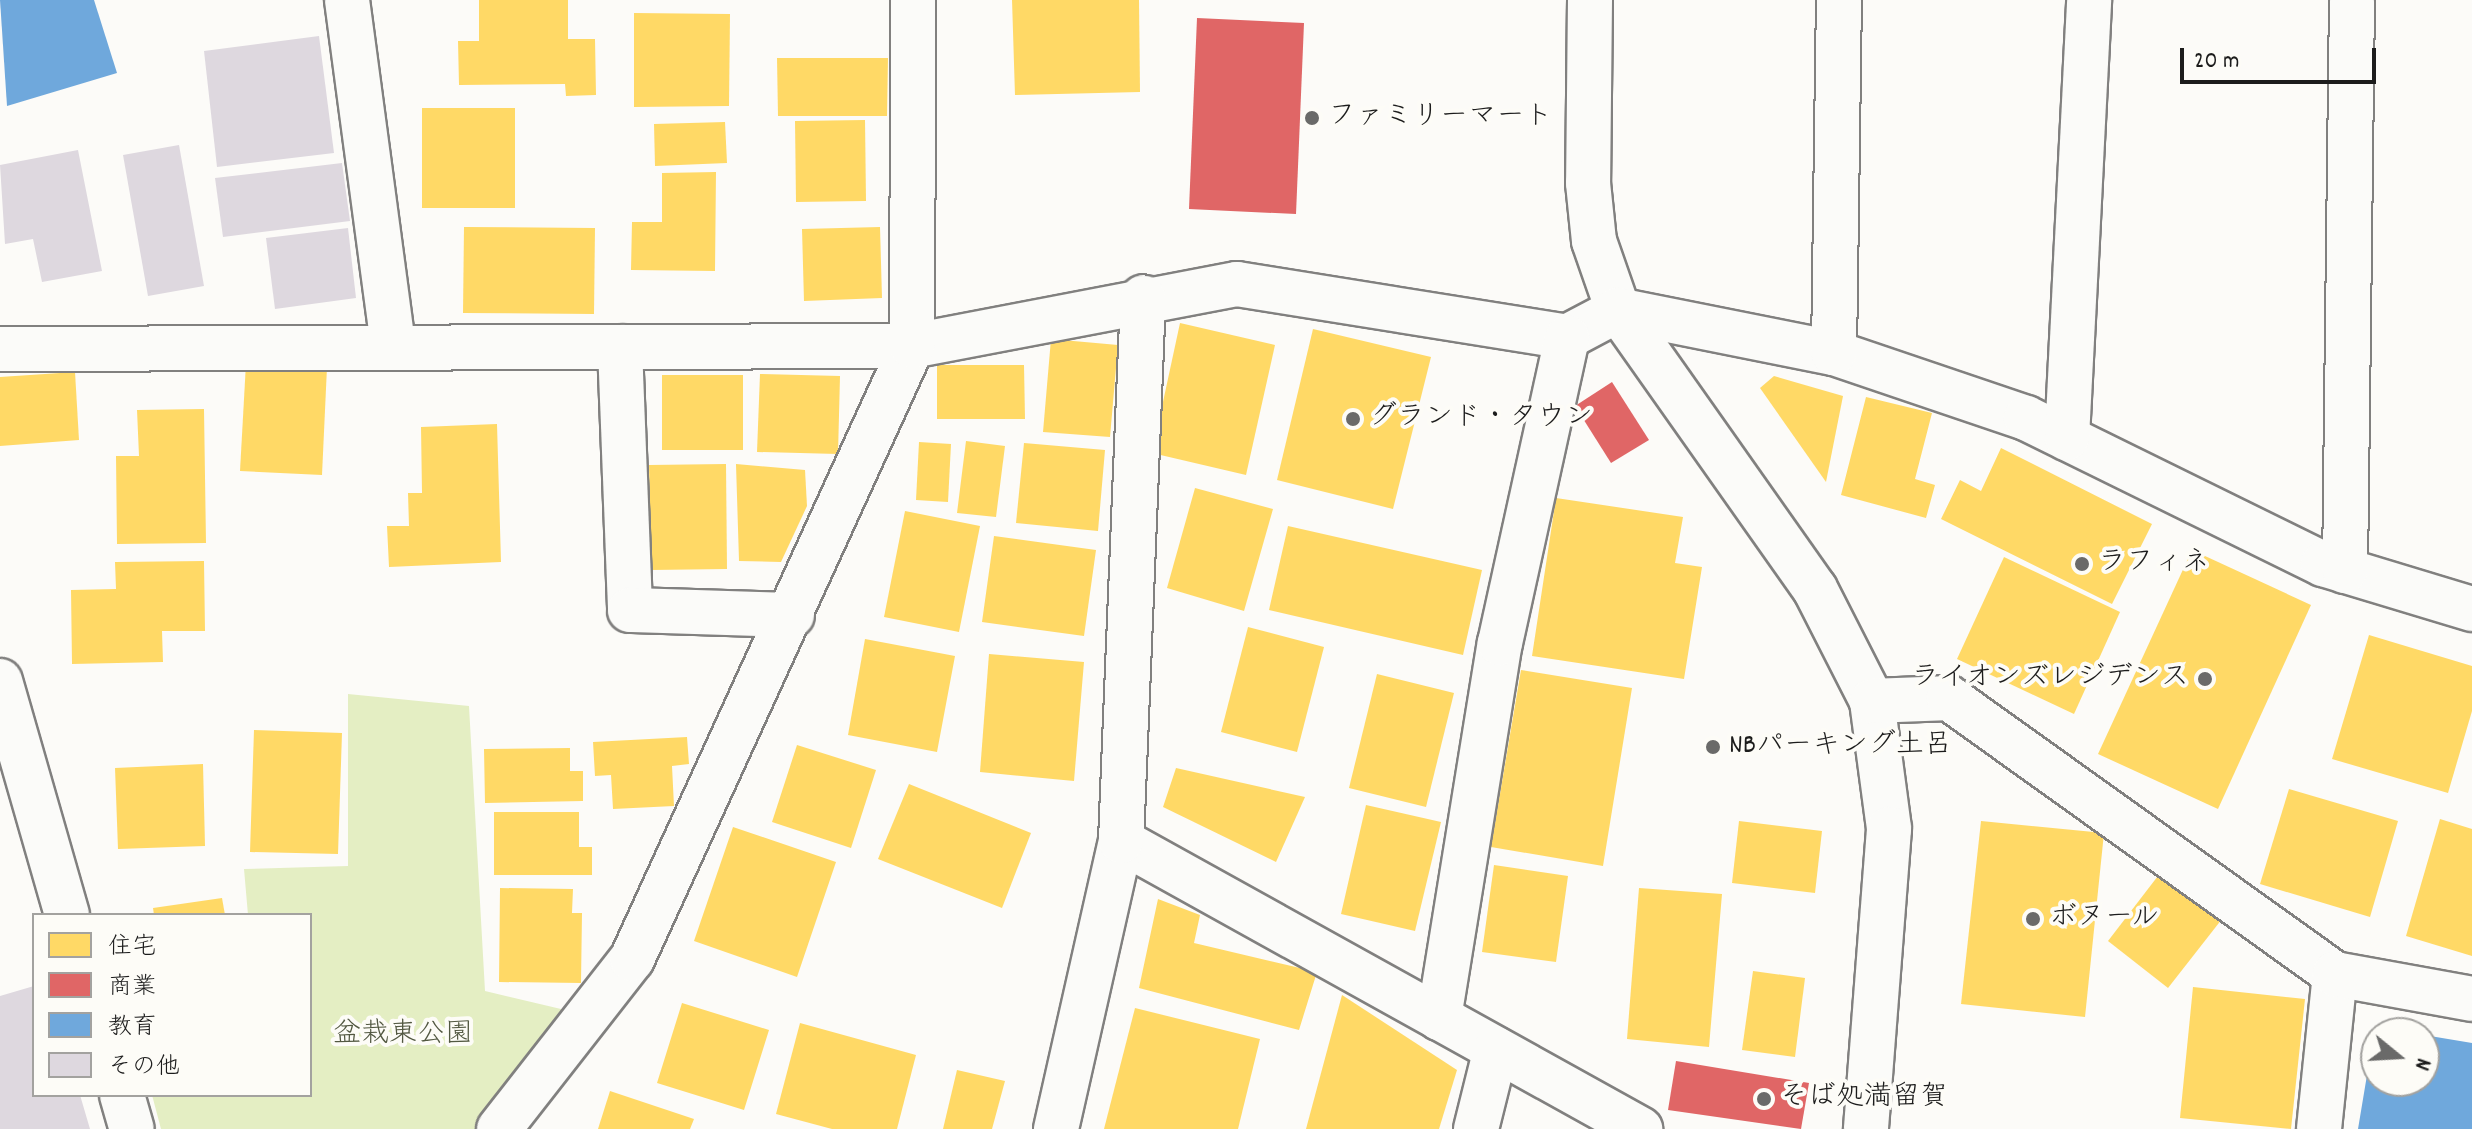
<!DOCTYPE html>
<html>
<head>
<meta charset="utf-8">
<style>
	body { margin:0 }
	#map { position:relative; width:2472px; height:1129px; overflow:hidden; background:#fcfbf8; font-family:Dekko,"Klee One",sans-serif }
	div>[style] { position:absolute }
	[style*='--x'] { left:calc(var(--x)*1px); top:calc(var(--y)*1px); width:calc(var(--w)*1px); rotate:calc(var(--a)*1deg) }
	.green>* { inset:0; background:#e4eec3 }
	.homes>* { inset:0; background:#ffd966 }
	.shops>* { inset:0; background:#e06666 }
	.schools>* { inset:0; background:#6fa8dc }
	.building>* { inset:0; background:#ded8df }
	.roads { filter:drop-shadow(2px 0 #81807f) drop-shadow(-2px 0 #81807f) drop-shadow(0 2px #81807f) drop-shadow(0 -2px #81807f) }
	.minor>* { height:44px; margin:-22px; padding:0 22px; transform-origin:22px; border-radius:22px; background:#fbfbf9 }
	.dots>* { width:22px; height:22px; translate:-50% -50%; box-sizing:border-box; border:4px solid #fdfcf7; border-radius:50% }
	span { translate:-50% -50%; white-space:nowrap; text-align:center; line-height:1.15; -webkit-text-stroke:8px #fdfcf7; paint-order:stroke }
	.poi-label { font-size:28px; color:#1c1c1c }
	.left { translate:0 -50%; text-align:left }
	.right { translate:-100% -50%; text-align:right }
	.park-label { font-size:28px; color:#525841 }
	.legend { position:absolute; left:32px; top:913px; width:280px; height:184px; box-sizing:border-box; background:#fdfcf7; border:2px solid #a3a29f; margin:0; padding:10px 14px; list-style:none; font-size:24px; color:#1c1c1c }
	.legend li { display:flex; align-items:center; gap:16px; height:40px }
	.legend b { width:40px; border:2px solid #a3a29f }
	.north { position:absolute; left:2360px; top:1017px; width:80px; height:80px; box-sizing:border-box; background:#fdfcf7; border:2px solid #a3a29f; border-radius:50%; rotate:108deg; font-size:22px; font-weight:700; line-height:32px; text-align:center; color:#1c1c1c }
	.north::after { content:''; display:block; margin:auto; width:28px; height:36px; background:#6a6a69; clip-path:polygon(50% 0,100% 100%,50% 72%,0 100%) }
	.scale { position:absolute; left:2180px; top:48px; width:196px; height:36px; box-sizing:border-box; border:4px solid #1c1c1c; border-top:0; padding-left:10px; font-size:24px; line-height:28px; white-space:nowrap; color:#1c1c1c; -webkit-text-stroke:6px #fdfcf7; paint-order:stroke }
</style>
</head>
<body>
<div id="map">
	<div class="green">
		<div style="clip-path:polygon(348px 694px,469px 706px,485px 991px,561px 1009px,556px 1038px,476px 1129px,161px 1129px,152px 1095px,310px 1095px,310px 915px,248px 915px,244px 869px,348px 866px)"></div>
	</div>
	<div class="homes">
		<div style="clip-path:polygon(479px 0,568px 0,568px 39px,595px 39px,596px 95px,566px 96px,565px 84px,459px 85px,458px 41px,479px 41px)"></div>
		<div style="clip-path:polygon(1012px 0,1139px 0,1140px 92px,1015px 95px)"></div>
		<div style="clip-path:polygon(634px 13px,730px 14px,729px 106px,634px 107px)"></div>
		<div style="clip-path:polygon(777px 58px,888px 58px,887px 116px,778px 116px)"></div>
		<div style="clip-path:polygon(422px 108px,515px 108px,515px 208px,422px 208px)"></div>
		<div style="clip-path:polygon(865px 120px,866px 201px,796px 202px,795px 121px)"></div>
		<div style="clip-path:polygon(725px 122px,727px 163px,655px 166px,654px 124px)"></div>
		<div style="clip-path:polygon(716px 172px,715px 271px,631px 270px,632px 222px,662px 222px,662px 173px)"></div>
		<div style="clip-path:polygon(464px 227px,595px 228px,594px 314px,463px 313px)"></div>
		<div style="clip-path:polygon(880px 227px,882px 298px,804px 301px,802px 229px)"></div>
		<div style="clip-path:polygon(1180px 323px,1275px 345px,1246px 475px,1152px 453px)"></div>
		<div style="clip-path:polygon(1313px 329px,1431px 357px,1393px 509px,1277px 480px)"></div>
		<div style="clip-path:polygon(1051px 339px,1118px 345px,1110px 437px,1043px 432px)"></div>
		<div style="clip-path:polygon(246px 363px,327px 367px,322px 475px,240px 471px)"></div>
		<div style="clip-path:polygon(937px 365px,1024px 365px,1025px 419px,937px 419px)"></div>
		<div style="clip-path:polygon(75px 372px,79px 440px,0 446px,0 377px)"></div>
		<div style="clip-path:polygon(760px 374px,840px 376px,838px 454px,757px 452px)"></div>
		<div style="clip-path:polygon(662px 375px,743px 375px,743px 450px,662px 450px)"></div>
		<div style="clip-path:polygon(1774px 376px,1843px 396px,1826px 482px,1760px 388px)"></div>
		<div style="clip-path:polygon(1866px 397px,1932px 413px,1915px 479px,1935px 485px,1926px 518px,1841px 495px)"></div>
		<div style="clip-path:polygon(204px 409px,206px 543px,117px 544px,116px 456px,139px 456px,137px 410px)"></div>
		<div style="clip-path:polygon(497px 424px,501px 562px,389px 567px,387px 526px,409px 526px,408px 493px,422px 493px,421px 427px)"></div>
		<div style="clip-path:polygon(966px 441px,1005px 446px,996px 517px,957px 513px)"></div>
		<div style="clip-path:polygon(919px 442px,951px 444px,948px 502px,916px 500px)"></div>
		<div style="clip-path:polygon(1024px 443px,1105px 450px,1098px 531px,1016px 523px)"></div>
		<div style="clip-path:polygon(2001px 448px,2152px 524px,2112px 604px,1941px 519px,1960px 480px,1981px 491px)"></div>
		<div style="clip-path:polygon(726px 464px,727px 569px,651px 570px,649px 465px)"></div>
		<div style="clip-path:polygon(736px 464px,805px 470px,807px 506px,781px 562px,739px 561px)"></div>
		<div style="clip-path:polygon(1195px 488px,1273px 509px,1244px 611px,1167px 588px)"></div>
		<div style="clip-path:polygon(1556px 498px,1683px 517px,1675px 563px,1702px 567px,1684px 679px,1532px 656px)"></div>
		<div style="clip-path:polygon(905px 511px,980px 526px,959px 632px,884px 617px)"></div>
		<div style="clip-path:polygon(1288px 526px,1482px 570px,1463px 655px,1269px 610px)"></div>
		<div style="clip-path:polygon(994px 536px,1096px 550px,1084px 636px,982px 622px)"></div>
		<div style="clip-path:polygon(2192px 550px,2311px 605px,2218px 809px,2098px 754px)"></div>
		<div style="clip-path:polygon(2004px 557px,2120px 612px,2074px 714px,1957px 659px)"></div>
		<div style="clip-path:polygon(204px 561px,205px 631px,162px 631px,163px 662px,72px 664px,71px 590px,116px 589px,115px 562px)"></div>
		<div style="clip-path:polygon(1248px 627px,1324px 647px,1297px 752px,1221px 732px)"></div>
		<div style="clip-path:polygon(2369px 635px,2472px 666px,2472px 711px,2448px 793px,2332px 759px)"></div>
		<div style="clip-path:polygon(865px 639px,955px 656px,937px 752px,848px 735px)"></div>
		<div style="clip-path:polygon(989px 654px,1084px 662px,1074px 781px,980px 772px)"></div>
		<div style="clip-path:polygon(1521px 670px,1632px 688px,1603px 866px,1491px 847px)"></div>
		<div style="clip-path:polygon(1377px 674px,1454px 693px,1426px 807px,1349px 788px)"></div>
		<div style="clip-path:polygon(254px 730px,342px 733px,338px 854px,250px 852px)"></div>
		<div style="clip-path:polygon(687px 737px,689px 764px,672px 766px,674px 806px,613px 809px,611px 775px,595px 776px,593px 742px)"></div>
		<div style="clip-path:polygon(797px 745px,876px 770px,851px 848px,772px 822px)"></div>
		<div style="clip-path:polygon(570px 748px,570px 771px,583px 771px,583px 801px,485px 803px,484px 749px)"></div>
		<div style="clip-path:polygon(203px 764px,205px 846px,118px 849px,115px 768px)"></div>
		<div style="clip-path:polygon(1176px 768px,1305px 797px,1276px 862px,1163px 807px)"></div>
		<div style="clip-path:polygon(909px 784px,1031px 833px,1002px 908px,878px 859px)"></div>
		<div style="clip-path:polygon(2289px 789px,2398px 821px,2370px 917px,2260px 884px)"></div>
		<div style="clip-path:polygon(1366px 805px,1441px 822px,1415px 931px,1341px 914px)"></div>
		<div style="clip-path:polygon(494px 812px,579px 812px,579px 847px,592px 847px,592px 875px,494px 875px)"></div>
		<div style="clip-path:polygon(2440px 819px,2472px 829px,2472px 956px,2406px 936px)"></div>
		<div style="clip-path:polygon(1739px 821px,1822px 831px,1815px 893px,1732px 883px)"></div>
		<div style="clip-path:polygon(1981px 821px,2104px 833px,2085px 1017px,1961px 1004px)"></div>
		<div style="clip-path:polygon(733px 827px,836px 862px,797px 977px,694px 941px)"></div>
		<div style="clip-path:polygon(1494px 865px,1568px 876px,1556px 962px,1482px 952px)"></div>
		<div style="clip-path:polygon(2161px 872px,2222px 919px,2168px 988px,2108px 941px)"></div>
		<div style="clip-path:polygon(500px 888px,573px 889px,572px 913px,582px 913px,581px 983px,499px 982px)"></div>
		<div style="clip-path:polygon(1639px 888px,1722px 894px,1709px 1047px,1627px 1039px)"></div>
		<div style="clip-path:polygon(222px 898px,225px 915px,154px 915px,153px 908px)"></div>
		<div style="clip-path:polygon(1158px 899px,1200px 915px,1194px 943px,1317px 972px,1299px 1030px,1139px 988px)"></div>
		<div style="clip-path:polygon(1753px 971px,1805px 978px,1795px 1057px,1742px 1050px)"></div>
		<div style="clip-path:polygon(2193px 987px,2305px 999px,2291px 1129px,2180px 1118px)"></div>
		<div style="clip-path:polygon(1342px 995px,1457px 1070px,1439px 1129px,1306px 1129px)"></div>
		<div style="clip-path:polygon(682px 1003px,769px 1030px,744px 1110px,657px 1083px)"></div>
		<div style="clip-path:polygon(1135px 1008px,1260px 1039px,1238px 1129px,1104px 1129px)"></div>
		<div style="clip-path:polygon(800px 1023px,916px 1055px,897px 1129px,832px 1129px,776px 1114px)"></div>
		<div style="clip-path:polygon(957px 1070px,1005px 1081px,992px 1129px,943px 1129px)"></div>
		<div style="clip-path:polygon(610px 1091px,694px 1119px,690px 1129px,598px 1129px)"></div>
	</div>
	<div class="shops">
		<div style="clip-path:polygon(1197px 18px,1304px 23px,1296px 214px,1189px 209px)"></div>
		<div style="clip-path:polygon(1612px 382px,1649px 440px,1611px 463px,1575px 406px)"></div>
		<div style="clip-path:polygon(1676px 1061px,1809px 1083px,1801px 1129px,1668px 1110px)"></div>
	</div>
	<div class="schools">
		<div style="clip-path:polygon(0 0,94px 0,117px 73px,7px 106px)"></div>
		<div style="clip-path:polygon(2375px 1027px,2400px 1031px,2376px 1033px,2376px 1081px,2424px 1081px,2424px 1035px,2472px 1043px,2472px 1129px,2358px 1129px)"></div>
	</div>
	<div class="building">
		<div style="clip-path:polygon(319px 36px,334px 153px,217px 167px,204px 51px)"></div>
		<div style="clip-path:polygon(179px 145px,204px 286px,148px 296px,123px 155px)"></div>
		<div style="clip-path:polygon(78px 150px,102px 271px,42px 282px,33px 239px,5px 244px,0 165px)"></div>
		<div style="clip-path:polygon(342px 163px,350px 221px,223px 237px,215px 178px)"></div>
		<div style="clip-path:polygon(348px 228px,356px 298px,275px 309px,266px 238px)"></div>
		<div style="clip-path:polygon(34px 986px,34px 1095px,80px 1095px,90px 1129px,0 1129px,0 996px)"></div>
	</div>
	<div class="roads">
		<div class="minor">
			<div style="--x:347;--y:0;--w:348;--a:82.4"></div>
			<div style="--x:1590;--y:0;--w:183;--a:90.6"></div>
			<div style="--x:1588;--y:183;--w:58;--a:84.1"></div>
			<div style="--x:1594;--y:241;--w:73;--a:70.8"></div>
			<div style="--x:1618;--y:310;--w:342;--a:54.8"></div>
			<div style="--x:1815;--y:589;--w:126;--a:63"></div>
			<div style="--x:1872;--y:701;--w:129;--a:82.4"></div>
			<div style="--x:1889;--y:829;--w:301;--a:94.4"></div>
			<div style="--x:620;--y:347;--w:263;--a:87.8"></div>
			<div style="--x:630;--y:610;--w:162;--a:1.8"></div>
			<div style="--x:0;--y:349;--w:912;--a:-0.19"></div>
			<div style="--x:912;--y:346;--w:331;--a:-10.8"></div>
			<div style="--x:1237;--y:284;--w:334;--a:9.1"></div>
			<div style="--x:1567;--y:337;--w:58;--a:-27.9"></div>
			<div style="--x:1618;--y:310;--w:220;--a:11.3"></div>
			<div style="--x:1834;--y:353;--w:203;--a:18.7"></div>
			<div style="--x:2026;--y:418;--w:331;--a:26.2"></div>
			<div style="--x:2323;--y:564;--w:156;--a:16.8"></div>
			<div style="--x:1834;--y:353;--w:353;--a:-89.2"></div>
			<div style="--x:2067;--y:438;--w:439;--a:-87.1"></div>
			<div style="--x:2345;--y:571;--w:570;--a:-89.3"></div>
			<div style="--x:0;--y:681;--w:243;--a:74"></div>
			<div style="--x:1872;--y:701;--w:77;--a:-2.2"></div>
			<div style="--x:1949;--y:698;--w:475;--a:35.6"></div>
			<div style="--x:2335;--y:974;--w:156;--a:95.9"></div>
			<div style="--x:1121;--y:841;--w:594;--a:29.03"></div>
			<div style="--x:2335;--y:974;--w:139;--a:10.3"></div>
			<div style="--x:1439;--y:1018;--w:380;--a:-80.8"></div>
			<div style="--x:1500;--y:643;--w:313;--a:-77.6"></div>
			<div style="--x:122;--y:1095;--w:35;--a:74"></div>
			<div style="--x:499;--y:1129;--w:216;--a:-52"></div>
			<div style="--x:632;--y:959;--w:674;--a:-65.45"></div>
			<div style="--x:912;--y:346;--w:346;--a:-89.8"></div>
			<div style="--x:1056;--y:1129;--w:295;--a:-77.3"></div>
			<div style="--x:1121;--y:841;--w:544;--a:-87.68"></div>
			<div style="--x:1476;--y:1129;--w:82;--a:-76"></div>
		</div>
	</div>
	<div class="dots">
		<div style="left:1312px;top:118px;background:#6a6a69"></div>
		<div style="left:1353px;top:419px;background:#6a6a69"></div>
		<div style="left:2082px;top:564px;background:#6a6a69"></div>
		<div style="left:2205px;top:679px;background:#6a6a69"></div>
		<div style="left:1713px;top:747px;background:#6a6a69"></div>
		<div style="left:2033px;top:919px;background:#6a6a69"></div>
		<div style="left:1764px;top:1099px;background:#6a6a69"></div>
	</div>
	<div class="poi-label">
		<span class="left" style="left:1328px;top:118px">ファミリーマート</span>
		<span class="left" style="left:1369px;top:419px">グランド・タウン</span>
		<span class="left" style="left:2098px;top:564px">ラフィネ</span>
		<span class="right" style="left:2189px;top:679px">ライオンズレジデンス</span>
		<span class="left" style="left:1729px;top:747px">NBパーキング土呂</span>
		<span class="left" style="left:2049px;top:919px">ボヌール</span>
		<span class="left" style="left:1780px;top:1099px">そば処満留賀</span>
	</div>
	<div class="park-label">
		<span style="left:403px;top:1036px">盆栽東公園</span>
	</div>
	<ul class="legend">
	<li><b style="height:22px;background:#ffd966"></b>住宅</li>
	<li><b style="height:22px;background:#e06666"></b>商業</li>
	<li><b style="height:22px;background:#6fa8dc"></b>教育</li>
	<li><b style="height:22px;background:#ded8df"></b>その他</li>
	</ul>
	<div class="north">N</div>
	<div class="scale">20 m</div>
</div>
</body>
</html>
